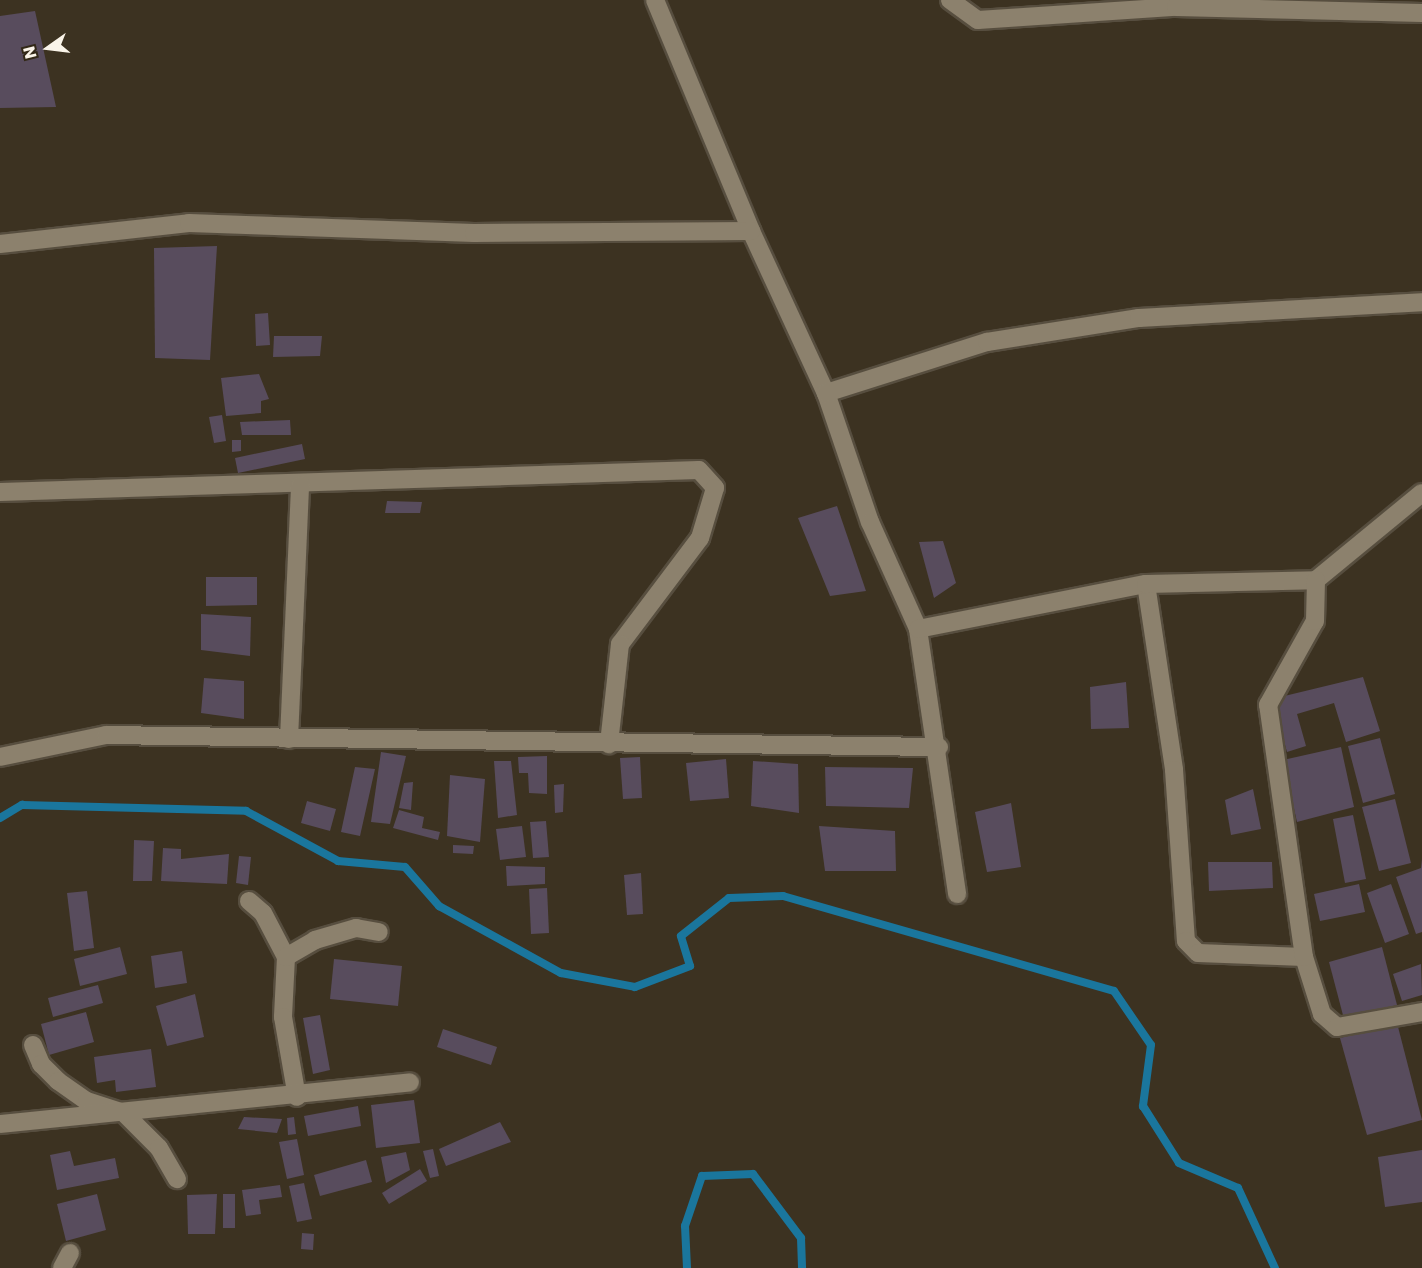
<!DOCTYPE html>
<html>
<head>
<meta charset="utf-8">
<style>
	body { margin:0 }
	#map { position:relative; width:1422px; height:1268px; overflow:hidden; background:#3c3221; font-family:Poppins,sans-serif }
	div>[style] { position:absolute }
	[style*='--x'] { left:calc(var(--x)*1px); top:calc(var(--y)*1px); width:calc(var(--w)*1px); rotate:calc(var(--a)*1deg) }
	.stream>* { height:8px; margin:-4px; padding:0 4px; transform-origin:4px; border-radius:4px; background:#1a769d }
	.building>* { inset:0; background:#584c5d }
	.roads { filter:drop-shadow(2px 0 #574e3f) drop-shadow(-2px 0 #574e3f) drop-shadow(0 2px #574e3f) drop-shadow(0 -2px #574e3f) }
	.street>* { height:18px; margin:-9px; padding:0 9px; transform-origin:9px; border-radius:9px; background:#8c816d }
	span { translate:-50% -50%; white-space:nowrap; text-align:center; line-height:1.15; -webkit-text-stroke:6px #322817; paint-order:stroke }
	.north { position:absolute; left:18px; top:18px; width:60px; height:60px; -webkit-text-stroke:4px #322817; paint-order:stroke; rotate:256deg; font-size:16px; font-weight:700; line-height:24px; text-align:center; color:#faf4e9 }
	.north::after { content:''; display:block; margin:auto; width:21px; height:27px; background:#faf4e9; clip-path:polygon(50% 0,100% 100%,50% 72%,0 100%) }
</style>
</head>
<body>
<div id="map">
	<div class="stream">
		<div style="--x:0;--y:818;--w:26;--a:-31"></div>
		<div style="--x:22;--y:805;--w:224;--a:1.5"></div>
		<div style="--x:246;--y:811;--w:105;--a:28.5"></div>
		<div style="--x:338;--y:861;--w:67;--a:5.1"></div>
		<div style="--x:405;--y:867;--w:52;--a:48.9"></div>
		<div style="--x:439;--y:906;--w:139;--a:28.8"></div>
		<div style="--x:561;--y:973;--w:75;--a:10.7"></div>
		<div style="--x:635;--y:987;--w:59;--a:-20.9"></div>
		<div style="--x:690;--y:966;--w:31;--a:-107"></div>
		<div style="--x:681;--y:936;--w:61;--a:-38.4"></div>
		<div style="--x:729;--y:898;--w:54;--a:-2.1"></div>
		<div style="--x:783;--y:896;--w:344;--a:16"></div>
		<div style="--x:1114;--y:991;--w:65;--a:55.6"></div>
		<div style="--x:1151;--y:1045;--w:62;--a:97.5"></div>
		<div style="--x:1143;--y:1106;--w:67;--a:57.7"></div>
		<div style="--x:1179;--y:1163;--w:64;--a:23"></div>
		<div style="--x:1238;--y:1188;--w:88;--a:65.2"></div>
		<div style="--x:687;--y:1268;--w:42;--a:-92.7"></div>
		<div style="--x:685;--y:1226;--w:53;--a:-71.2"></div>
		<div style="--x:702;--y:1176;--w:51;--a:-2.2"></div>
		<div style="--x:753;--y:1174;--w:80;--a:53.1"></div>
		<div style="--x:801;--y:1238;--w:30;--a:88"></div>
	</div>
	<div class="building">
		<div style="clip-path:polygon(35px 11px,56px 107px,0 108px,0 16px)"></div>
		<div style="clip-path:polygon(217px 246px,210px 360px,155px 358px,154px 248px)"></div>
		<div style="clip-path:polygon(268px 313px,270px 345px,256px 346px,255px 314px)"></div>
		<div style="clip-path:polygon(274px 336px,322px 336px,320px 356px,273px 357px)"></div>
		<div style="clip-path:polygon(259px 374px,269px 399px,261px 401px,261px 413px,226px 416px,221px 378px)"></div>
		<div style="clip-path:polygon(222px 415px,226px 441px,214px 443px,209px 417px)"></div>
		<div style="clip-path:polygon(290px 420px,291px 435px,242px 435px,240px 422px)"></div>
		<div style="clip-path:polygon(232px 440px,241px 440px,241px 451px,232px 452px)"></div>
		<div style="clip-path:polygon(302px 444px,305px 459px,238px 473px,235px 458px)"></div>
		<div style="clip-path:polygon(387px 501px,422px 502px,420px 513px,385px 513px)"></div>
		<div style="clip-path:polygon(837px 506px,866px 591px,830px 596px,798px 518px)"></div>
		<div style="clip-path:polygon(943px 541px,956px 583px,934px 598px,919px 542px)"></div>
		<div style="clip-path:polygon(206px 577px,257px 577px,257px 605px,206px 606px)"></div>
		<div style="clip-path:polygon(201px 614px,251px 617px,250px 656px,201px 650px)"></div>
		<div style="clip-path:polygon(1363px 677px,1380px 731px,1346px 742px,1334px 703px,1297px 714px,1306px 746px,1287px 752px,1272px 699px)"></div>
		<div style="clip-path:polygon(204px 678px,244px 681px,244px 719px,201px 713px)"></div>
		<div style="clip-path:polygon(1126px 682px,1129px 728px,1091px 729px,1090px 687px)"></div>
		<div style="clip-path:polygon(1380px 738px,1395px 794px,1363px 803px,1348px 746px)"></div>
		<div style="clip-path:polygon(1341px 747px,1354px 807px,1297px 822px,1283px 760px)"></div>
		<div style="clip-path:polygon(381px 752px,406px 756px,390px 824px,371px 822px)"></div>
		<div style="clip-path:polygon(547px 756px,547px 794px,529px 793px,528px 773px,519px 773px,518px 757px)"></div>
		<div style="clip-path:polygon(640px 757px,642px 798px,623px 799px,620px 758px)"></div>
		<div style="clip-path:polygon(726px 759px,729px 798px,690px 801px,686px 763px)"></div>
		<div style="clip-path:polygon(494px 761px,511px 761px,517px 815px,498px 818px)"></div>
		<div style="clip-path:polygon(753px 761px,798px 764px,799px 813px,751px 806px)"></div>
		<div style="clip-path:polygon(355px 767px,375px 769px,360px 836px,341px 832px)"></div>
		<div style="clip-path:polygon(825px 767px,913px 768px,909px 808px,826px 806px)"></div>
		<div style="clip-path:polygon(450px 775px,485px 779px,480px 842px,447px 836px)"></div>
		<div style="clip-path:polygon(413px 782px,411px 810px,399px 808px,404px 783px)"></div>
		<div style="clip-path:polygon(564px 784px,563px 812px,555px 813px,554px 785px)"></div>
		<div style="clip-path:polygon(1253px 789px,1261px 829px,1231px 835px,1225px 800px)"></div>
		<div style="clip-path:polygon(1395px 799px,1411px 863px,1379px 871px,1362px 807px)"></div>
		<div style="clip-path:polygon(307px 801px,336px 809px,330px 831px,301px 823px)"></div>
		<div style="clip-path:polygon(1011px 803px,1021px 867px,987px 872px,975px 812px)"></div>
		<div style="clip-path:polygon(399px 810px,424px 817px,422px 828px,440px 832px,438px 840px,393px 828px)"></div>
		<div style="clip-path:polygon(1353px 815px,1366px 879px,1345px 883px,1333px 819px)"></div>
		<div style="clip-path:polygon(546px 821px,549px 857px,533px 858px,530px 822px)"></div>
		<div style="clip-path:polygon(522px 826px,526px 857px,500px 860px,496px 829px)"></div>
		<div style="clip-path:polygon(819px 826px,895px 831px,896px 871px,825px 871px)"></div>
		<div style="clip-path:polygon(134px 840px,154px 841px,152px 881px,133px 881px)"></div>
		<div style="clip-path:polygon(453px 845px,474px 846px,473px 854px,453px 853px)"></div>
		<div style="clip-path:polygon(163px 848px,181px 849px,181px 859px,229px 854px,227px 884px,161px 881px)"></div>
		<div style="clip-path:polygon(239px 856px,251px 857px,248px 885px,236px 883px)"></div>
		<div style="clip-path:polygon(1422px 859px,1422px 932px,1416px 934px,1396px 877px,1421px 868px)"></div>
		<div style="clip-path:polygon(1208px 862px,1272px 862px,1273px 888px,1209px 891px)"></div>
		<div style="clip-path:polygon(506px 866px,545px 867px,545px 884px,507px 886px)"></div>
		<div style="clip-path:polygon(641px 873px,643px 914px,627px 915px,624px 875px)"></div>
		<div style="clip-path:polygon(1359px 884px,1365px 912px,1320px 921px,1314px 894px)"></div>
		<div style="clip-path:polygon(1391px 884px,1409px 934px,1385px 943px,1367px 893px)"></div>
		<div style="clip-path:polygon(547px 888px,549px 933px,531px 934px,529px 889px)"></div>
		<div style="clip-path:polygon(87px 891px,94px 948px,74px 951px,67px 893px)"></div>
		<div style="clip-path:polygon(120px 947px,127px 974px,80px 986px,74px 959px)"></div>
		<div style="clip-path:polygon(1382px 947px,1397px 1005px,1344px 1019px,1329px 962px)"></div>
		<div style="clip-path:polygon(182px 951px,187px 983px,155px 988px,151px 956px)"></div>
		<div style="clip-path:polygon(334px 959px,402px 966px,398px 1006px,330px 999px)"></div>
		<div style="clip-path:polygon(1421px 964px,1422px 995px,1402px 1001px,1393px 974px)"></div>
		<div style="clip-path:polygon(98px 985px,103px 1003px,53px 1017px,48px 998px)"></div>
		<div style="clip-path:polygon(195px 994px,204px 1037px,167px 1046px,156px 1006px)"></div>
		<div style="clip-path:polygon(86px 1012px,94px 1042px,49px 1055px,41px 1024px)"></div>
		<div style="clip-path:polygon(320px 1015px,330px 1070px,313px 1074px,303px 1018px)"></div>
		<div style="clip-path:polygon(1397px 1023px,1422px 1120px,1367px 1135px,1340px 1038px)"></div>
		<div style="clip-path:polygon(443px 1029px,497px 1047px,491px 1065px,437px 1047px)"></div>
		<div style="clip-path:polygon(151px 1049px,156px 1087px,116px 1092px,115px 1080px,97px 1083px,94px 1057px)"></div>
		<div style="clip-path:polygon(414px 1100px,420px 1143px,376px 1148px,371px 1105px)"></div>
		<div style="clip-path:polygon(358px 1106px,361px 1126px,308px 1136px,304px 1116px)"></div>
		<div style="clip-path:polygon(244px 1117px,282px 1119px,277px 1133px,238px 1129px)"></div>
		<div style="clip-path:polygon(294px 1117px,296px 1134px,288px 1135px,287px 1118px)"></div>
		<div style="clip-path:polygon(500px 1122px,511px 1142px,446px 1166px,439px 1149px)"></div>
		<div style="clip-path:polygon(297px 1139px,304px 1175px,287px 1179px,279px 1142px)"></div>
		<div style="clip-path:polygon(433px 1149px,439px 1176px,430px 1178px,423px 1151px)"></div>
		<div style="clip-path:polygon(1422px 1150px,1422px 1202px,1385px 1207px,1378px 1157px)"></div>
		<div style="clip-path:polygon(70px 1151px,74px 1166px,115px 1158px,119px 1178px,57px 1190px,50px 1155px)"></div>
		<div style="clip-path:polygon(406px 1152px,410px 1170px,386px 1183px,381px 1157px)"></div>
		<div style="clip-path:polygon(366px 1160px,372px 1182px,320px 1196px,314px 1175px)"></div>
		<div style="clip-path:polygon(420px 1169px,427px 1181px,389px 1204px,382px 1193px)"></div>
		<div style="clip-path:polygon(304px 1183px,312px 1219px,297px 1222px,289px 1186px)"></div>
		<div style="clip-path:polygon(280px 1185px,282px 1197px,259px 1200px,261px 1214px,246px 1216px,242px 1190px)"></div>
		<div style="clip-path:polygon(97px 1194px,106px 1230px,66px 1241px,57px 1204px)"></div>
		<div style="clip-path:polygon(217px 1194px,215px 1234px,188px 1234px,187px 1195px)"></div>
		<div style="clip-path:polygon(223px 1194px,235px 1194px,235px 1228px,223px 1228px)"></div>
		<div style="clip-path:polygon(302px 1233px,314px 1234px,313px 1250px,301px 1249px)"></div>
	</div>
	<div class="roads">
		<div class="street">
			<div style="--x:655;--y:0;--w:250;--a:67.4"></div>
			<div style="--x:751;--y:231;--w:179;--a:65.2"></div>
			<div style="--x:826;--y:393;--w:136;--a:71.2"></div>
			<div style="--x:870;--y:522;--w:117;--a:65.8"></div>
			<div style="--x:918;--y:629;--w:268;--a:81.6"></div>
			<div style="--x:950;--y:0;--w:34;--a:36"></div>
			<div style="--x:978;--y:20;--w:198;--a:-3.8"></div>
			<div style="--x:1176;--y:7;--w:246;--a:1.4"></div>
			<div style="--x:0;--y:244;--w:190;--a:-6.3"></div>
			<div style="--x:189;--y:223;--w:285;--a:2"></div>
			<div style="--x:474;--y:233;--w:277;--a:-0.4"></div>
			<div style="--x:826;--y:393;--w:169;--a:-17.6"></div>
			<div style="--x:987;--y:342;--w:154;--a:-9"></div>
			<div style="--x:1139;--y:318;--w:283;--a:-3.2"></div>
			<div style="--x:0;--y:492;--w:699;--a:-1.8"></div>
			<div style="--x:699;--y:470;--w:24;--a:48"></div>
			<div style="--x:715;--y:488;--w:52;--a:106.7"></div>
			<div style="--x:700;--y:538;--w:133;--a:127"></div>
			<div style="--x:620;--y:644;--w:101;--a:96.3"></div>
			<div style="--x:1146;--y:584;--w:188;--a:81.4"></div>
			<div style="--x:1174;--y:770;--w:171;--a:86"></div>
			<div style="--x:1186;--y:941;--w:17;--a:45"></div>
			<div style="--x:1198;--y:953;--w:106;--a:2.2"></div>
			<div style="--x:1304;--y:957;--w:60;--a:72.5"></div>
			<div style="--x:1322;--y:1014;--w:20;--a:41"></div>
			<div style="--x:1337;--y:1027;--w:86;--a:-10"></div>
			<div style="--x:918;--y:629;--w:232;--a:-11.2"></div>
			<div style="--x:1146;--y:584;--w:170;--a:-1.3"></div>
			<div style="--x:1316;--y:580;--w:137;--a:-39.4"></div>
			<div style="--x:289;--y:739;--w:254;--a:-87.5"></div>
			<div style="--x:0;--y:757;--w:108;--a:-11.7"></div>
			<div style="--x:106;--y:735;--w:833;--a:0.83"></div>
			<div style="--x:249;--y:901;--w:18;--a:41"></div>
			<div style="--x:263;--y:913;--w:50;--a:62.4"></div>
			<div style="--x:286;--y:957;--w:60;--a:92.9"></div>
			<div style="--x:283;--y:1017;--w:81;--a:80.1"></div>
			<div style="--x:286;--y:957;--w:34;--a:-30"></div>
			<div style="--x:315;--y:940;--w:43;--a:-16.3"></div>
			<div style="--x:356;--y:928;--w:23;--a:10"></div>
			<div style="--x:1304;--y:957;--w:255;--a:-98.1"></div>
			<div style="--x:1268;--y:705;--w:96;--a:-60.8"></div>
			<div style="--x:1315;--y:621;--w:41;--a:-88.6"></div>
			<div style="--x:33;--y:1045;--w:21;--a:67"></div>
			<div style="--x:41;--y:1064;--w:24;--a:45"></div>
			<div style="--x:58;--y:1081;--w:35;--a:35"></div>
			<div style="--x:87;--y:1101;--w:39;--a:18"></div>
			<div style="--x:124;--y:1113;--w:49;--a:45"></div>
			<div style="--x:159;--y:1148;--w:36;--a:60"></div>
			<div style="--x:0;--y:1124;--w:412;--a:-5.8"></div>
			<div style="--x:62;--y:1268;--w:17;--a:-62"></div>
		</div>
	</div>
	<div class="north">N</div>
</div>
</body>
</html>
